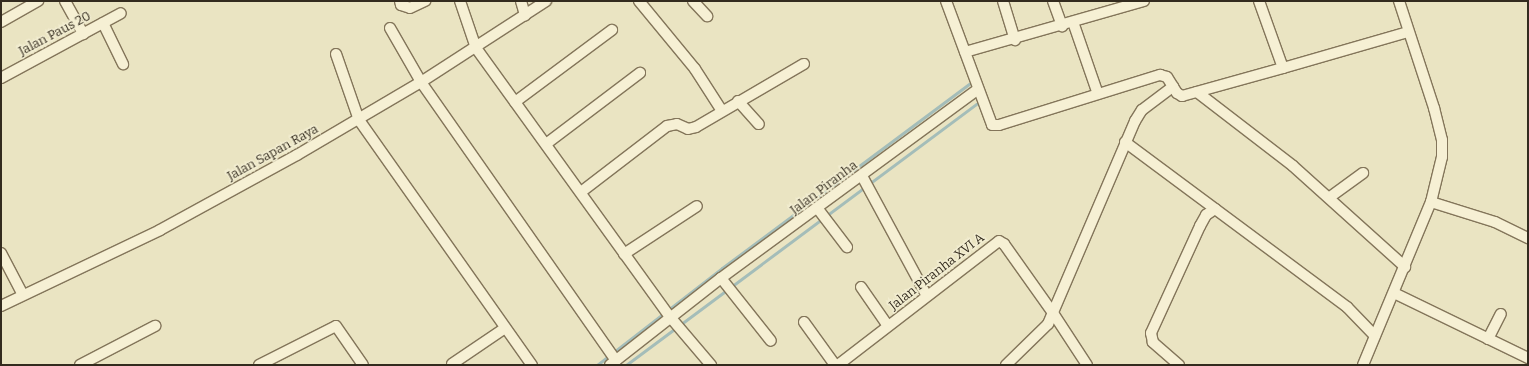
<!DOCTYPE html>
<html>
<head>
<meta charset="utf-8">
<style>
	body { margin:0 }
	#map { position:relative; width:1529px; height:366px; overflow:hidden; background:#eae4c2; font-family:Bitter,serif }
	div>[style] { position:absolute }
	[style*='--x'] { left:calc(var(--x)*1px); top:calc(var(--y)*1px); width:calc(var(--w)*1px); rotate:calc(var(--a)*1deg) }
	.stream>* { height:3px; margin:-1.5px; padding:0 1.5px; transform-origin:1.5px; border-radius:1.5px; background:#a4bdb9 }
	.roads { filter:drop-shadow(1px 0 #83755a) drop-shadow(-1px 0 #83755a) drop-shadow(0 1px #83755a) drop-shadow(0 -1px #83755a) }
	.minor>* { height:10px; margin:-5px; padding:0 5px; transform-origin:5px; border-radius:5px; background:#f6f0d4 }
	span { translate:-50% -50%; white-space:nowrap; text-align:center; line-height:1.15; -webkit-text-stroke:3px #f2edd1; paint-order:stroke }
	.street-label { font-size:13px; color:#332b1e }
	.frame { position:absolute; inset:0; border:2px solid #332b1e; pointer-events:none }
</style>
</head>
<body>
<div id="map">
	<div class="stream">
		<div style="--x:597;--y:365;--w:158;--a:-37.8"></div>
		<div style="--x:722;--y:268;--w:308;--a:-36.7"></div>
		<div style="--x:626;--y:365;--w:437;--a:-36.7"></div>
	</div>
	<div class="roads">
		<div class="minor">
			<div style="--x:65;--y:1;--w:38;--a:61"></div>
			<div style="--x:400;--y:1;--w:4;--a:76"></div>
			<div style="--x:401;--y:5;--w:9;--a:18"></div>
			<div style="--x:410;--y:8;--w:17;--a:-25"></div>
			<div style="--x:460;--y:1;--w:50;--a:71.2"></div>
			<div style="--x:476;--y:48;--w:333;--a:54.2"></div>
			<div style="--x:671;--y:318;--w:62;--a:49.6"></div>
			<div style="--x:521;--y:1;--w:15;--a:74"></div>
			<div style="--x:639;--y:1;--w:88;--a:50.5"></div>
			<div style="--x:695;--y:69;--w:50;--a:57.3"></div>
			<div style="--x:693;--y:1;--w:21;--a:47"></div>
			<div style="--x:946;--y:1;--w:132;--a:69.6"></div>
			<div style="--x:992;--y:125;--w:7;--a:0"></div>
			<div style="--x:999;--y:125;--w:169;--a:-17.3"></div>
			<div style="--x:1160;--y:75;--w:7;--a:16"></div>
			<div style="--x:1167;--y:77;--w:19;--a:58"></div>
			<div style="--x:1177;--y:93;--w:6;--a:31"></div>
			<div style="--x:1182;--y:96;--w:105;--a:-15.5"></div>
			<div style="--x:1003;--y:1;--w:41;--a:72.9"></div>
			<div style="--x:1053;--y:1;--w:27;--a:70"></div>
			<div style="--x:1259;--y:1;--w:71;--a:70.3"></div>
			<div style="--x:1283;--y:68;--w:130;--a:-16.1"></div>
			<div style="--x:1;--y:22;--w:43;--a:-29.6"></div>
			<div style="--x:1073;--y:22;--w:76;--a:70.9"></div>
			<div style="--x:103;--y:23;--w:46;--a:64"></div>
			<div style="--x:390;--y:28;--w:62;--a:60.1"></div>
			<div style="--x:421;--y:82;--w:340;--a:55"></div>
			<div style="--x:965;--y:52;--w:186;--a:-15.9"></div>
			<div style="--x:336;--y:54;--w:70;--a:70.8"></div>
			<div style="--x:359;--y:120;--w:300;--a:54.8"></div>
			<div style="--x:1;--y:78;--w:136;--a:-28.4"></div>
			<div style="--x:1197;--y:92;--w:121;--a:37.6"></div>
			<div style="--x:1293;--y:166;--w:151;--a:42"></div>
			<div style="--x:738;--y:101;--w:31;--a:48"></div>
			<div style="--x:515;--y:102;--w:121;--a:-36.6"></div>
			<div style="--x:1125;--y:142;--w:277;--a:36.6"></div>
			<div style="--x:1347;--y:307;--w:40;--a:46"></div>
			<div style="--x:546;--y:144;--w:118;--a:-37.1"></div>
			<div style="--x:862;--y:176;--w:136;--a:61.6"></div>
			<div style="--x:581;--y:192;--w:108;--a:-37.5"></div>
			<div style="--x:667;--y:126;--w:10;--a:-11"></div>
			<div style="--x:677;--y:124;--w:12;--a:24"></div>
			<div style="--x:688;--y:129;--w:8;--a:-14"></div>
			<div style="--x:696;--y:127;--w:125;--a:-30.3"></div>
			<div style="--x:1330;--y:197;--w:41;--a:-36"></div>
			<div style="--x:1431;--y:202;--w:67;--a:17.4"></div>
			<div style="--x:1495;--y:222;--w:37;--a:26"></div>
			<div style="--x:818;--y:209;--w:48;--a:52.7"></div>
			<div style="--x:1;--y:253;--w:47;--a:62.4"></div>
			<div style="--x:624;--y:254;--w:87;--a:-33.3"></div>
			<div style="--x:721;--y:278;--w:80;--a:51.6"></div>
			<div style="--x:861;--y:287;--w:47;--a:55.3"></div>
			<div style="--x:1394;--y:293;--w:149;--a:25.9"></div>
			<div style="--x:1;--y:306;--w:176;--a:-25.5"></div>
			<div style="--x:160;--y:230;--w:156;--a:-28.7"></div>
			<div style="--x:297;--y:155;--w:144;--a:-30.5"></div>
			<div style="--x:421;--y:82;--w:149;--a:-32.9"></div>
			<div style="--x:804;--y:322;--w:53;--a:54.2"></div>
			<div style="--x:1488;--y:339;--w:28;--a:-63"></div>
			<div style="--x:452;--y:364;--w:64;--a:-34.2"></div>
			<div style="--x:80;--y:365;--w:85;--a:-27.5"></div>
			<div style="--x:259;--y:365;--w:86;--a:-26.9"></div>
			<div style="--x:336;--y:326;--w:47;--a:55.3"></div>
			<div style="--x:610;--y:365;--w:141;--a:-38.1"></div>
			<div style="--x:721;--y:278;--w:319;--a:-36.3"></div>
			<div style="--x:838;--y:365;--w:203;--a:-37.6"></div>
			<div style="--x:999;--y:241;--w:6;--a:31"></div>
			<div style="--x:1004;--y:244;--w:85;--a:54.6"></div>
			<div style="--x:1053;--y:313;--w:62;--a:56.8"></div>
			<div style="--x:1006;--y:365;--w:59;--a:-44.3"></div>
			<div style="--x:1048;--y:324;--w:221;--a:-66.8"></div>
			<div style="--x:1135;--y:121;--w:13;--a:-58"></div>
			<div style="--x:1142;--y:110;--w:39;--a:-37"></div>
			<div style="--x:1179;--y:365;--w:35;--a:-139"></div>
			<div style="--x:1153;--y:342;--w:9;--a:-103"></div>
			<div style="--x:1151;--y:333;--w:118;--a:-65.4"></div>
			<div style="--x:1200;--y:226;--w:13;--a:-61"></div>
			<div style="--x:1206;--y:215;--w:11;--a:-34"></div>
			<div style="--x:1363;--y:365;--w:177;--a:-67.4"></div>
			<div style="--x:1431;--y:202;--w:46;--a:-76.3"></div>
			<div style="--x:1442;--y:157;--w:17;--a:-90"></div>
			<div style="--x:1442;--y:140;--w:33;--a:-104"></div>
			<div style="--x:1434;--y:108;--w:113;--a:-108.1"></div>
		</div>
	</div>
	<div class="street-label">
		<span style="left:55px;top:34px;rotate:-28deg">Jalan Paus 20</span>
		<span style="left:273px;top:153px;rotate:-29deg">Jalan Sapan Raya</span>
		<span style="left:824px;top:188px;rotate:-37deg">Jalan Piranha</span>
		<span style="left:937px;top:272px;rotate:-38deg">Jalan Piranha XVI A</span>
	</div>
	<div class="frame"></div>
</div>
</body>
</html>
